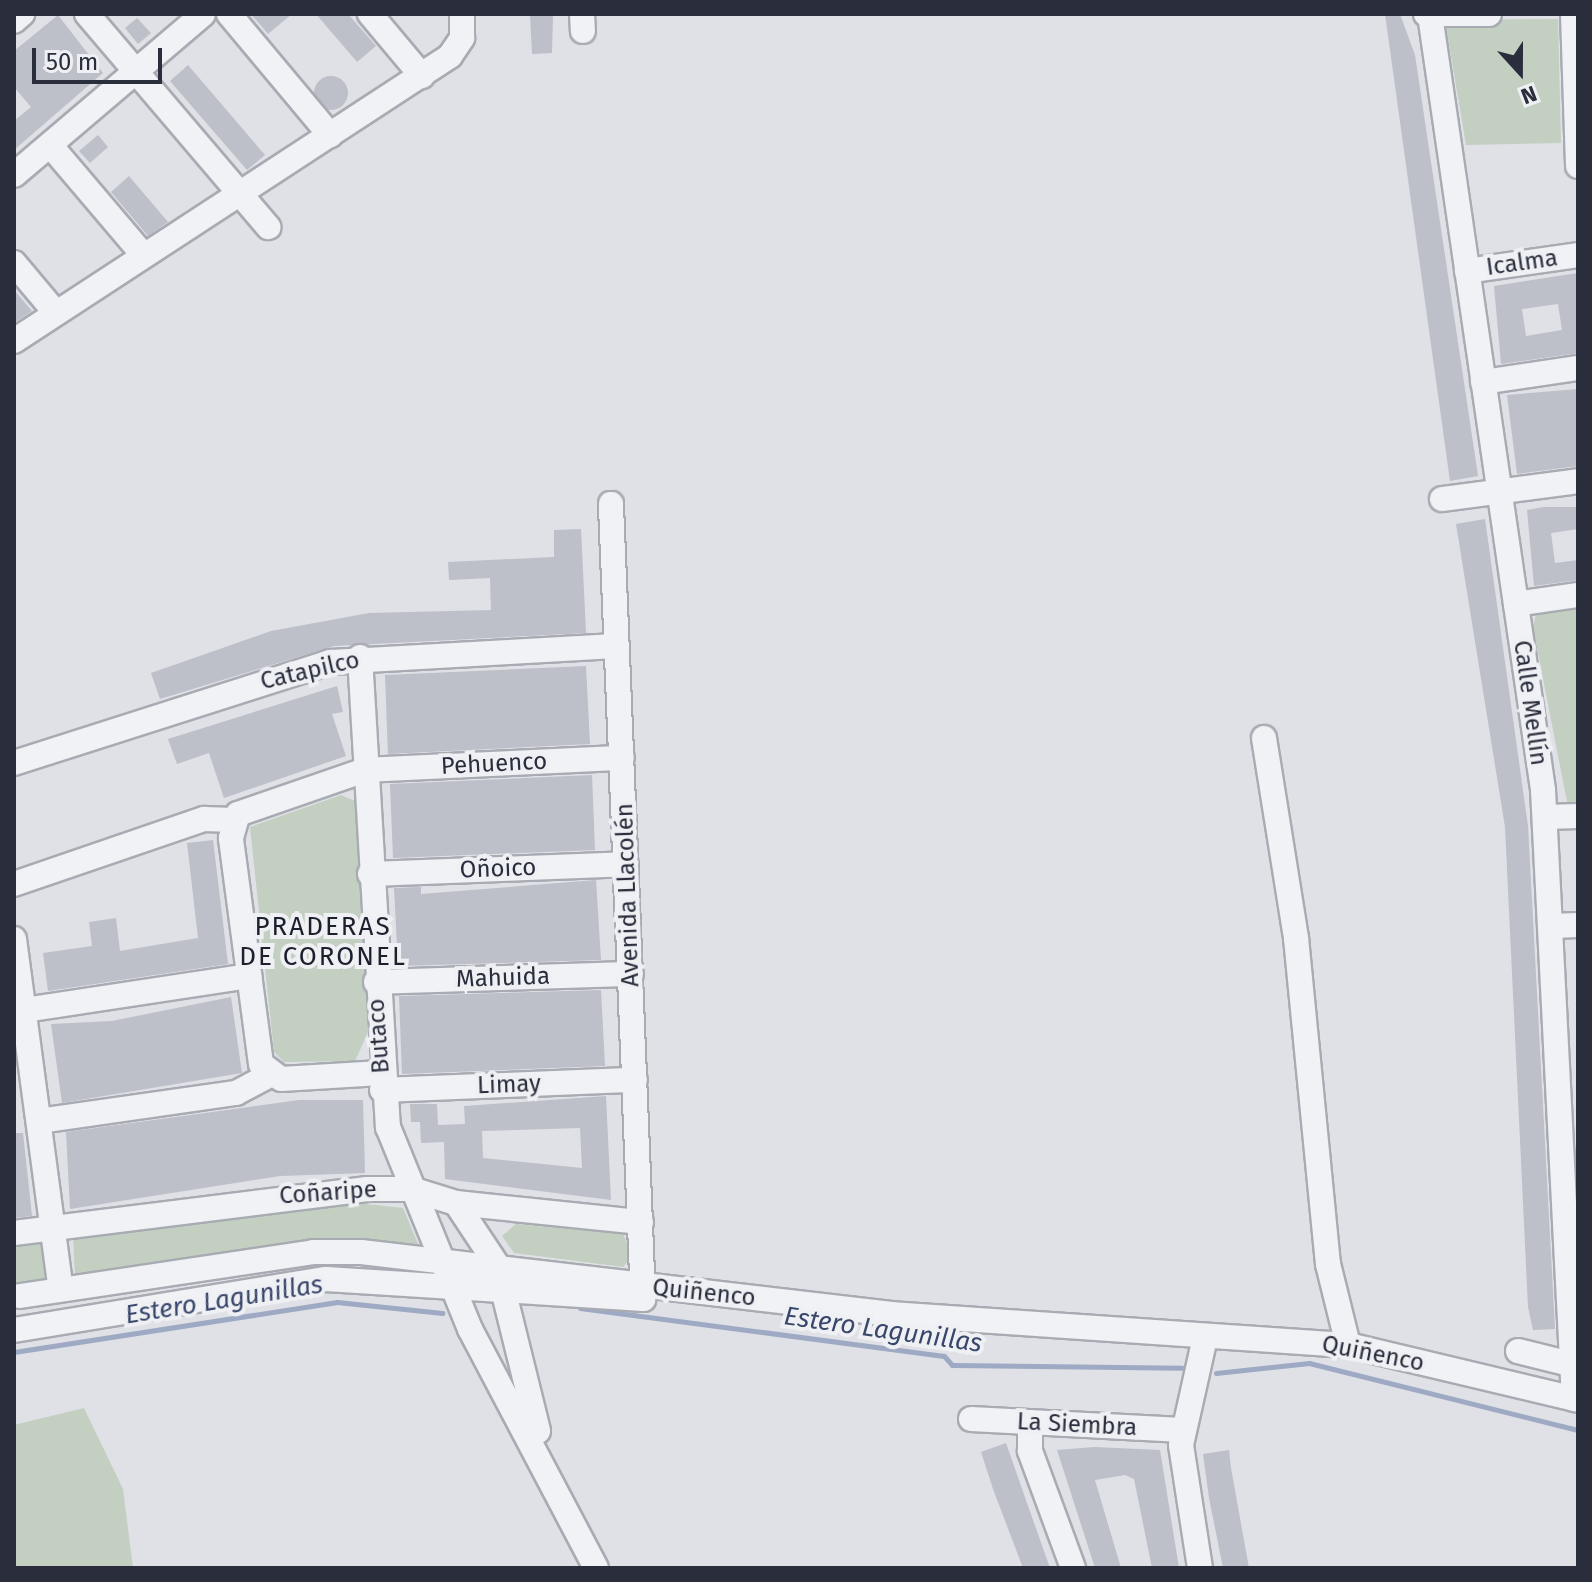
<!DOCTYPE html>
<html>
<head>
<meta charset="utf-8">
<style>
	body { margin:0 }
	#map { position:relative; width:1592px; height:1582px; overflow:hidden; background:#dfe1e6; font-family:"Fira Sans",sans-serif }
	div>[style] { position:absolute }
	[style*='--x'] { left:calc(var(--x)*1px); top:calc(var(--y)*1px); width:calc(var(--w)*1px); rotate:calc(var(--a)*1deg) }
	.green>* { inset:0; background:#c2cfc1 }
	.stream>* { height:5px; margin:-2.5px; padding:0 2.5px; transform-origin:2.5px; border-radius:2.5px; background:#9ea9c3 }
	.building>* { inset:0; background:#bdbfc9 }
	.round { border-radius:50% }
	.roads { filter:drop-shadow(2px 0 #a9abb3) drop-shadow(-2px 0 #a9abb3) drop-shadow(0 2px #a9abb3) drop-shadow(0 -2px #a9abb3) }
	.minor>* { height:24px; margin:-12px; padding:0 12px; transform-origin:12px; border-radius:12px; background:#f1f2f5 }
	span { translate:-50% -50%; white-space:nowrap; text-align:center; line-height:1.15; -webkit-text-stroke:8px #eef0f4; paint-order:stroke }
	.street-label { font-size:24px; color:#2a2d3c }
	.neighbourhood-label { font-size:26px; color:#1c1f2c; letter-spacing:2px }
	.water-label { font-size:26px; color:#39476b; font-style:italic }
	.frame { position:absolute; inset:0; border:16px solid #2a2d3c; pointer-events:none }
	.north { position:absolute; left:1480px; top:32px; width:80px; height:80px; -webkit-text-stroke:6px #eef0f4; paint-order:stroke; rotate:159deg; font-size:22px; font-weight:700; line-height:32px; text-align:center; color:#2a2d3c }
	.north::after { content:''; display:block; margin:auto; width:28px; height:36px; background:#2a2d3c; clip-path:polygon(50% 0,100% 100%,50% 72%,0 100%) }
	.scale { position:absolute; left:32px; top:48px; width:130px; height:36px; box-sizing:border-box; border:4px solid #2a2d3c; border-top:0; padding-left:10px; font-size:24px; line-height:28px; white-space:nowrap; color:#2a2d3c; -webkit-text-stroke:6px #eef0f4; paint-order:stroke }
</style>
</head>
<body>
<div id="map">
	<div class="green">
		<div style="clip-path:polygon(1558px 19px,1561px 143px,1466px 145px,1445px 20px)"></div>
		<div style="clip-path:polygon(1578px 606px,1578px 802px,1567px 802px,1533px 627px,1536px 614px)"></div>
		<div style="clip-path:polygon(341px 795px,355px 801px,357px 813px,368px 1032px,355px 1061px,284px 1062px,274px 1052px,250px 827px)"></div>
		<div style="clip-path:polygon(338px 1201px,403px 1208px,418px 1244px,75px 1276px,73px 1234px)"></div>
		<div style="clip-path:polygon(516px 1224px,623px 1234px,633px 1255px,623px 1267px,514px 1253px,502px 1236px)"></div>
		<div style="clip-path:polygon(14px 1243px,41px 1243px,47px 1281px,14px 1289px)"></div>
		<div style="clip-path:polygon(84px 1408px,123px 1489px,133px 1568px,14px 1568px,14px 1425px)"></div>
	</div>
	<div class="stream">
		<div style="--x:580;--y:1308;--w:367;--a:7.5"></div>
		<div style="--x:944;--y:1356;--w:12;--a:48"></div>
		<div style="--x:952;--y:1365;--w:230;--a:0.7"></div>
		<div style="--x:14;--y:1352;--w:327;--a:-8.8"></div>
		<div style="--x:337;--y:1302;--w:106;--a:6"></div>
		<div style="--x:1216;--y:1373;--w:94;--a:-6.1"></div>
		<div style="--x:1309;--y:1363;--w:277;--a:14"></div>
	</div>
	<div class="building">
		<div style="clip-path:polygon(251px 14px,292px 14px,268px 34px)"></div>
		<div style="clip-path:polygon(316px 14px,348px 14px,376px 46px,357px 62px)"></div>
		<div style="clip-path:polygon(530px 14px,553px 14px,552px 53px,532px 54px)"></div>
		<div style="clip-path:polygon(1385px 14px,1400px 14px,1415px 55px,1478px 476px,1450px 481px)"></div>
		<div style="clip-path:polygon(58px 15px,103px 73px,14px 150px,14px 121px,31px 107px,14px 87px,14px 51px)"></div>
		<div style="clip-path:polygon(137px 18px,151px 33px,138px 44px,125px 28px)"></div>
		<div style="clip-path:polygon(188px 65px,265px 155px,247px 170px,170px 81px)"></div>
		<div class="round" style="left:314px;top:76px;width:34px;height:34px"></div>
		<div style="clip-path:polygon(98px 135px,108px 147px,90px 163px,79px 151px)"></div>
		<div style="clip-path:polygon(129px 176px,168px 222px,148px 236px,111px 192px)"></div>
		<div style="clip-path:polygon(evenodd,1578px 273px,1578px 353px,1501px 364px,1494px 286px,1578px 273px,1558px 304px,1562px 330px,1526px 336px,1522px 309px,1558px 304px)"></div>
		<div style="clip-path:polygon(14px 290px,32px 311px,14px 323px)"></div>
		<div style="clip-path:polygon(1578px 389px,1578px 466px,1517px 474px,1507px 395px)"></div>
		<div style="clip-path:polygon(1544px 507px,1578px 507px,1578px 529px,1551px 533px,1555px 563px,1578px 560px,1578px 580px,1534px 586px,1527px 510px)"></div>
		<div style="clip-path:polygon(1485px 519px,1528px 826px,1555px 1329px,1533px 1330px,1528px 1307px,1505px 827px,1456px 524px)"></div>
		<div style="clip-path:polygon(581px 529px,586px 633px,334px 646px,160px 699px,151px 673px,271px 631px,369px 613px,491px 610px,490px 578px,449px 580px,448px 562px,554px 557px,554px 530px)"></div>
		<div style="clip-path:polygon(586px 666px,590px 744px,388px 754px,385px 675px)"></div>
		<div style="clip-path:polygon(337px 686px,343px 712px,332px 714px,346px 756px,224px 798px,209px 753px,177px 764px,168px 739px)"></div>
		<div style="clip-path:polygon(592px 775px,595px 850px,393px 858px,390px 784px)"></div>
		<div style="clip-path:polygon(213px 840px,228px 964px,48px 991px,43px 953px,92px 946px,89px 922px,116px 918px,120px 951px,198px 938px,187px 843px)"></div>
		<div style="clip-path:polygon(596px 880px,601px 960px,398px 966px,394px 888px,421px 887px,421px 894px)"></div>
		<div style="clip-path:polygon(601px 990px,605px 1066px,402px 1074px,399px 996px)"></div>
		<div style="clip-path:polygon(231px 997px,242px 1073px,62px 1103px,51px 1024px,112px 1021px)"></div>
		<div style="clip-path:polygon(evenodd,606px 1096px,611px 1200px,445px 1179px,444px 1142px,421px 1143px,420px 1122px,411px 1122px,410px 1104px,437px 1104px,438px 1125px,465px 1124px,464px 1106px,606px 1096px,580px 1128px,582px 1168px,483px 1158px,482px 1131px,580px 1128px)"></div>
		<div style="clip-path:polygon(299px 1100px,363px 1100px,365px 1173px,280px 1176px,70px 1209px,66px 1132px)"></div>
		<div style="clip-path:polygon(14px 1133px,23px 1133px,32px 1216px,14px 1218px)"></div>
		<div style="clip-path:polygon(1006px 1443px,1027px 1503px,1050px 1568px,1023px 1568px,993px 1489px,981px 1452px)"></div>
		<div style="clip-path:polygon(1094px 1447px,1160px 1450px,1179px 1568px,1152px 1568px,1134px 1479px,1125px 1475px,1095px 1480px,1121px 1568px,1095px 1568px,1057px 1450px)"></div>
		<div style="clip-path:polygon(1229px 1450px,1231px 1468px,1249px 1568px,1223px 1568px,1209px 1498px,1203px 1454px)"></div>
	</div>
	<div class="roads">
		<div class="minor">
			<div style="--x:87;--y:14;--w:280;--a:49.6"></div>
			<div style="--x:229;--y:14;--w:158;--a:50.1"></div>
			<div style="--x:370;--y:14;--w:81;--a:50"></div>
			<div style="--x:582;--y:14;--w:17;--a:87"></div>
			<div style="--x:1426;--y:14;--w:63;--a:0"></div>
			<div style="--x:1573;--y:14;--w:152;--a:88.1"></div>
			<div style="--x:1430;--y:15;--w:783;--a:81.7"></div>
			<div style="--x:1543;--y:790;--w:610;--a:87.09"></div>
			<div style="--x:14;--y:21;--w:11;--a:-41"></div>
			<div style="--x:50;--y:145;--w:145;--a:49.7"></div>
			<div style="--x:14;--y:175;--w:248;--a:-40.4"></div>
			<div style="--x:14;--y:263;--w:65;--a:50"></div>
			<div style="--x:1467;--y:271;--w:112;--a:-8.2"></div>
			<div style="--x:14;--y:341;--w:521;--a:-33.17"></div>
			<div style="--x:450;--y:56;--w:22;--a:-56"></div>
			<div style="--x:462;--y:38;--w:24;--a:-90"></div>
			<div style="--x:1483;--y:382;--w:96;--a:-8.4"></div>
			<div style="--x:1442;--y:499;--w:137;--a:-7.5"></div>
			<div style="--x:1516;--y:604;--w:63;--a:-8.3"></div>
			<div style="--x:360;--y:657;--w:471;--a:86.6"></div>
			<div style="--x:388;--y:1127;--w:218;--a:67.9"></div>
			<div style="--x:470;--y:1329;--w:270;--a:62.2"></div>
			<div style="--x:1264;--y:738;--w:203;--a:80.9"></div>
			<div style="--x:1296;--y:938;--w:328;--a:84.4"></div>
			<div style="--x:1328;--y:1264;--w:83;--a:76.1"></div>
			<div style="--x:14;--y:763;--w:332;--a:-17.7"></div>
			<div style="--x:330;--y:662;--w:287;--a:-3.2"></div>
			<div style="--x:1546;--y:817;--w:32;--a:-2"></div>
			<div style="--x:370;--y:874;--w:256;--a:-2.2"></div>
			<div style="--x:14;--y:884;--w:201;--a:-18.9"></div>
			<div style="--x:204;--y:819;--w:30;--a:2"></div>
			<div style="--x:1551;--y:926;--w:27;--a:-2"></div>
			<div style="--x:14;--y:939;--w:353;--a:82.4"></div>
			<div style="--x:376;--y:982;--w:255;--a:-1.8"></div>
			<div style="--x:24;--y:1010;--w:228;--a:-8.6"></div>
			<div style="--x:381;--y:1073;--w:100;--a:176.6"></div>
			<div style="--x:281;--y:1079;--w:25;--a:-143"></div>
			<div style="--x:261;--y:1064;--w:228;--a:-97.6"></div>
			<div style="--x:231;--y:838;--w:25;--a:-74"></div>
			<div style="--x:238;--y:814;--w:134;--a:-19.1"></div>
			<div style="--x:365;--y:770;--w:257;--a:-2.7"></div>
			<div style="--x:382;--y:1090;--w:253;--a:-2.3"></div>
			<div style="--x:39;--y:1121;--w:199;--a:-8.1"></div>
			<div style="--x:236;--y:1093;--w:38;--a:-28"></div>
			<div style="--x:456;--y:1203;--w:74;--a:56.5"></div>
			<div style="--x:497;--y:1265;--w:171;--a:76.1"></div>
			<div style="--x:14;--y:1233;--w:356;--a:-7.1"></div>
			<div style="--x:367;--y:1189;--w:44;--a:0"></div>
			<div style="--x:411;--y:1189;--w:47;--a:17.3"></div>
			<div style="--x:456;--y:1203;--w:186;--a:5.9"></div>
			<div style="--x:20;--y:1296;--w:296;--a:-8.5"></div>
			<div style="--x:313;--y:1252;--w:48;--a:0"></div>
			<div style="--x:361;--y:1252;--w:534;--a:6.67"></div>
			<div style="--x:891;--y:1314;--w:458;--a:3.9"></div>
			<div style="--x:1348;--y:1345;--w:236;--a:13.4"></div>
			<div style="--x:14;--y:1330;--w:316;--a:-9.3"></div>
			<div style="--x:326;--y:1279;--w:318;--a:3.6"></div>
			<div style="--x:643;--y:1299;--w:796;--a:-92.31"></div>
			<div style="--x:1518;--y:1351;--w:62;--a:14"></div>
			<div style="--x:971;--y:1419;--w:212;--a:3"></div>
			<div style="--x:1030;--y:1422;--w:29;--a:90"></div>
			<div style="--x:1030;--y:1451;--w:125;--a:69.8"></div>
			<div style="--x:1200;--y:1568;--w:124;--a:-98.8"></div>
			<div style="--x:1181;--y:1445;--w:110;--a:-77.4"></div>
		</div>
	</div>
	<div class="street-label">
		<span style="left:1522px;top:263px;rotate:-8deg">Icalma</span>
		<span style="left:310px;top:671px;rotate:-13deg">Catapilco</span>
		<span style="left:1530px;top:703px;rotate:82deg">Calle Mellín</span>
		<span style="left:494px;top:764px;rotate:-3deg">Pehuenco</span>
		<span style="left:498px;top:869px;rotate:-2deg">Oñoico</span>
		<span style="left:628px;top:895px;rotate:-92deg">Avenida Llacolén</span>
		<span style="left:503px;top:978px;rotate:-2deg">Mahuida</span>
		<span style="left:379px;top:1036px;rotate:-94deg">Butaco</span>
		<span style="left:509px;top:1085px;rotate:-2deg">Limay</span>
		<span style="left:328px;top:1193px;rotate:-4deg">Coñaripe</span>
		<span style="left:704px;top:1293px;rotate:6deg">Quiñenco</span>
		<span style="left:1373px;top:1354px;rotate:11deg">Quiñenco</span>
		<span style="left:1077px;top:1425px;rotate:3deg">La Siembra</span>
	</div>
	<div class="neighbourhood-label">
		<span style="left:323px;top:942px">PRADERAS<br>DE CORONEL</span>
	</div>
	<div class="water-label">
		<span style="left:224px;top:1300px;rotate:-9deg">Estero Lagunillas</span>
		<span style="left:883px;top:1330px;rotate:8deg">Estero Lagunillas</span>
	</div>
	<div class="frame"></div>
	<div class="north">N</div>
	<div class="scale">50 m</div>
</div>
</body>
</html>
